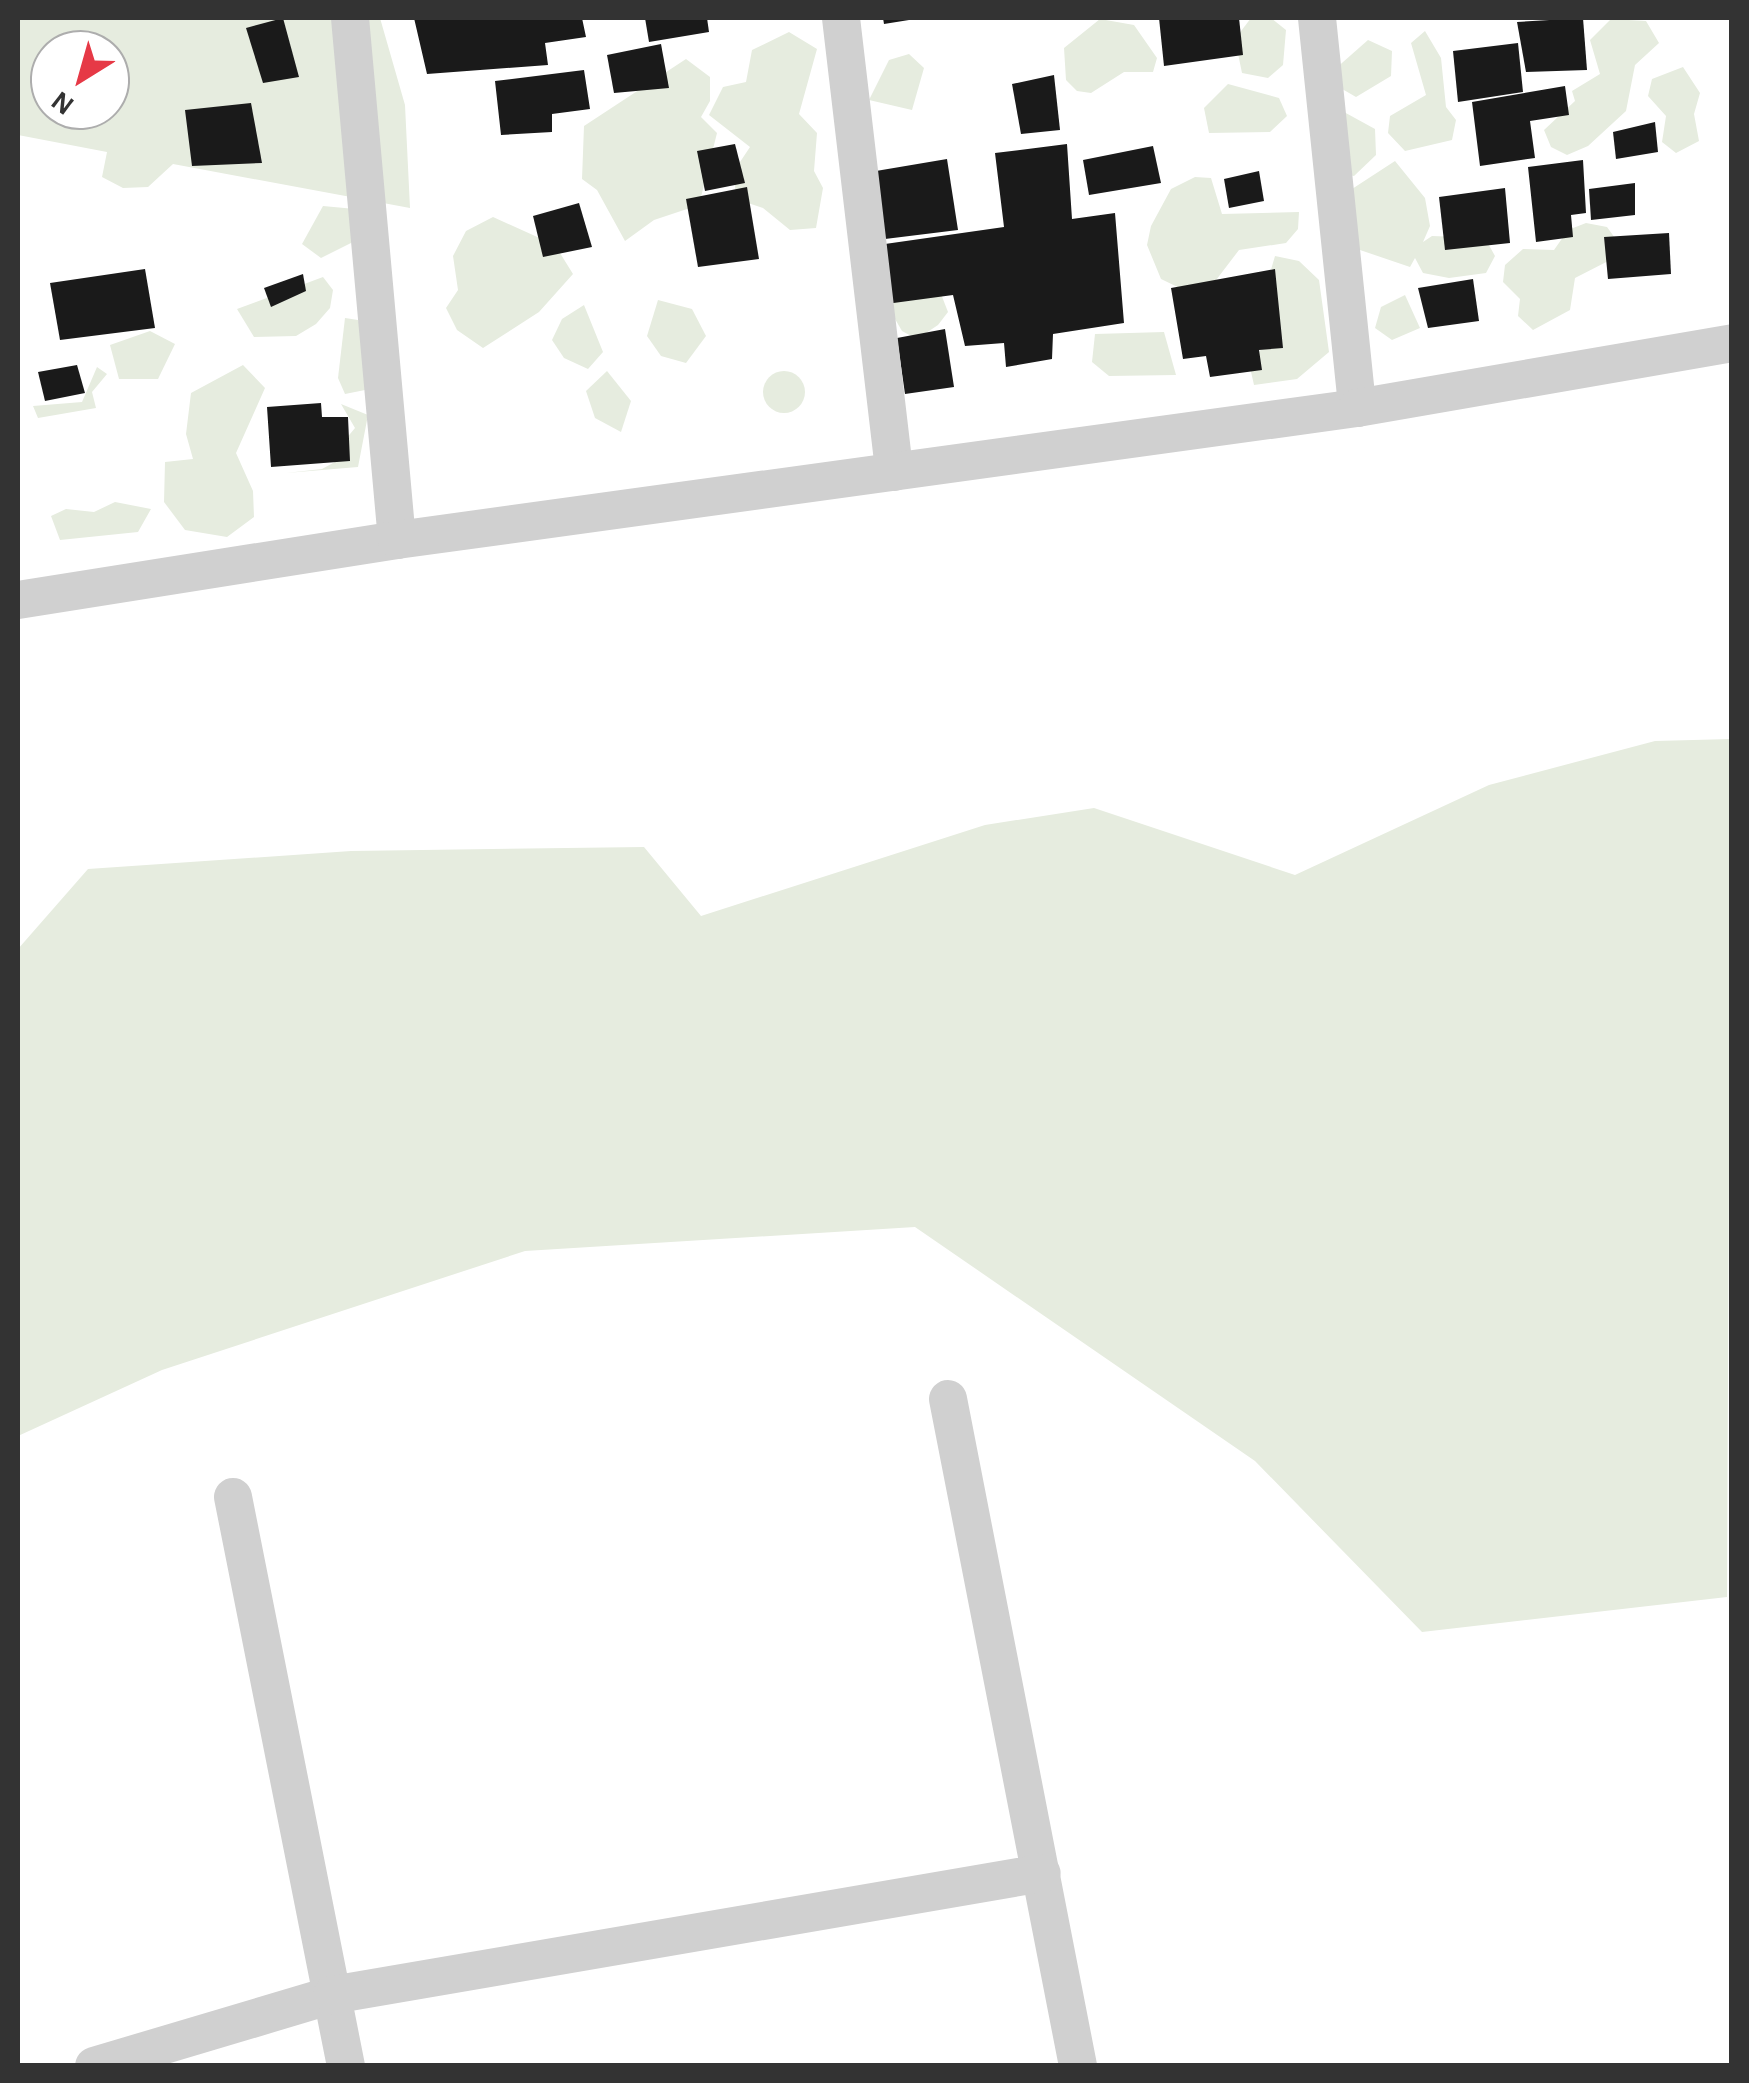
<!DOCTYPE html>
<html>
<head>
<meta charset="utf-8">
<style>
	body { margin:0 }
	#map { position:relative; width:1749px; height:2083px; overflow:hidden; background:#fff; font-family:"Alegreya Sans",sans-serif }
	div>[style] { position:absolute }
	[style*='--x'] { left:calc(var(--x)*1px); top:calc(var(--y)*1px); width:calc(var(--w)*1px); rotate:calc(var(--a)*1deg) }
	.green>* { inset:0; background:#e6ecdf }
	.round { border-radius:50% }
	.building>* { inset:0; background:#1a1a1a }
	.street>* { height:38px; margin:-19px; padding:0 19px; transform-origin:19px; border-radius:19px; background:#d0d0d0 }
	span { translate:-50% -50%; white-space:nowrap; text-align:center; line-height:1.15; -webkit-text-stroke:10px #fff; paint-order:stroke }
	.frame { position:absolute; inset:0; border:20px solid #333; pointer-events:none }
	.north { position:absolute; left:30px; top:30px; width:100px; height:100px; box-sizing:border-box; background:#fff; border:2px solid #adadad; border-radius:50%; rotate:217deg; font-size:28px; font-weight:700; line-height:40px; text-align:center; color:#333 }
	.north::after { content:''; display:block; margin:auto; width:35px; height:45px; background:#e63946; clip-path:polygon(50% 0,100% 100%,50% 72%,0 100%) }
</style>
</head>
<body>
<div id="map">
	<div class="green">
		<div style="clip-path:polygon(evenodd,18px 18px,380px 18px,405px 105px,410px 208px,173px 164px,148px 187px,123px 188px,102px 177px,107px 152px,18px 135px,18px 18px,50px 50px,110px 50px,110px 110px,50px 110px,50px 50px)"></div>
		<div style="clip-path:polygon(1251px 18px,1271px 18px,1286px 30px,1283px 65px,1268px 78px,1242px 73px,1235px 39px)"></div>
		<div style="clip-path:polygon(1100px 19px,1134px 25px,1157px 58px,1153px 72px,1124px 72px,1091px 93px,1077px 91px,1066px 80px,1064px 48px)"></div>
		<div style="clip-path:polygon(1611px 19px,1646px 21px,1659px 43px,1635px 65px,1626px 111px,1588px 146px,1567px 155px,1551px 147px,1544px 130px,1575px 101px,1572px 91px,1600px 74px,1590px 40px)"></div>
		<div style="clip-path:polygon(1425px 31px,1441px 58px,1446px 107px,1456px 120px,1452px 140px,1405px 151px,1388px 133px,1390px 116px,1426px 95px,1411px 43px)"></div>
		<div style="clip-path:polygon(789px 32px,817px 49px,799px 114px,817px 133px,814px 171px,823px 188px,816px 228px,790px 230px,763px 208px,736px 199px,734px 171px,750px 147px,709px 115px,723px 87px,746px 82px,752px 50px)"></div>
		<div style="clip-path:polygon(1368px 40px,1392px 51px,1391px 76px,1356px 97px,1337px 86px,1334px 70px)"></div>
		<div style="clip-path:polygon(909px 54px,924px 68px,912px 110px,869px 100px,889px 60px)"></div>
		<div style="clip-path:polygon(686px 59px,710px 77px,710px 101px,701px 117px,717px 133px,699px 205px,654px 220px,625px 241px,597px 190px,582px 179px,584px 126px)"></div>
		<div style="clip-path:polygon(1683px 67px,1700px 93px,1694px 114px,1699px 141px,1676px 153px,1662px 142px,1666px 116px,1648px 96px,1652px 79px)"></div>
		<div style="clip-path:polygon(1228px 84px,1279px 98px,1287px 116px,1270px 132px,1209px 133px,1204px 108px)"></div>
		<div style="clip-path:polygon(1344px 112px,1375px 129px,1376px 155px,1354px 176px,1318px 168px)"></div>
		<div style="clip-path:polygon(1395px 161px,1425px 198px,1430px 226px,1423px 242px,1432px 236px,1485px 238px,1495px 256px,1486px 273px,1449px 278px,1423px 273px,1415px 258px,1410px 267px,1360px 250px,1349px 234px,1352px 189px)"></div>
		<div style="clip-path:polygon(1195px 177px,1211px 178px,1222px 214px,1299px 212px,1298px 229px,1286px 243px,1239px 250px,1210px 288px,1188px 292px,1161px 279px,1147px 245px,1151px 226px,1171px 189px)"></div>
		<div style="clip-path:polygon(323px 206px,355px 209px,359px 239px,321px 258px,302px 244px)"></div>
		<div style="clip-path:polygon(493px 217px,555px 245px,573px 274px,539px 312px,483px 348px,457px 330px,446px 308px,458px 290px,453px 256px,466px 231px)"></div>
		<div style="clip-path:polygon(1586px 223px,1607px 227px,1620px 245px,1616px 257px,1575px 278px,1570px 310px,1533px 330px,1518px 316px,1520px 299px,1503px 282px,1505px 265px,1523px 249px,1554px 250px,1568px 230px)"></div>
		<div style="clip-path:polygon(1275px 256px,1299px 261px,1319px 280px,1329px 352px,1297px 379px,1254px 385px,1249px 363px,1268px 342px,1265px 290px)"></div>
		<div style="clip-path:polygon(323px 277px,333px 290px,330px 308px,316px 324px,296px 336px,254px 337px,237px 309px)"></div>
		<div style="clip-path:polygon(941px 294px,948px 312px,938px 325px,917px 339px,902px 331px,891px 312px,894px 298px)"></div>
		<div style="clip-path:polygon(1405px 295px,1420px 328px,1392px 340px,1375px 328px,1381px 307px)"></div>
		<div style="clip-path:polygon(658px 300px,692px 309px,706px 336px,686px 363px,661px 356px,647px 336px)"></div>
		<div style="clip-path:polygon(584px 305px,603px 352px,588px 369px,564px 358px,552px 340px,562px 319px)"></div>
		<div style="clip-path:polygon(345px 318px,358px 320px,371px 347px,370px 389px,345px 394px,338px 378px)"></div>
		<div style="clip-path:polygon(150px 331px,175px 344px,158px 379px,119px 379px,110px 345px)"></div>
		<div style="clip-path:polygon(1164px 332px,1176px 375px,1109px 376px,1092px 362px,1095px 334px)"></div>
		<div style="clip-path:polygon(243px 365px,265px 388px,236px 453px,253px 491px,254px 517px,227px 537px,185px 530px,164px 502px,165px 462px,193px 459px,186px 434px,191px 393px)"></div>
		<div style="clip-path:polygon(97px 367px,107px 374px,92px 392px,96px 408px,38px 418px,33px 406px,82px 402px)"></div>
		<div class="round" style="left:763px;top:371px;width:42px;height:42px"></div>
		<div style="clip-path:polygon(607px 371px,631px 401px,621px 432px,595px 418px,586px 391px)"></div>
		<div style="clip-path:polygon(341px 404px,368px 415px,358px 467px,286px 473px,322px 469px,344px 457px,345px 440px,355px 428px)"></div>
		<div style="clip-path:polygon(115px 502px,151px 509px,138px 532px,60px 540px,51px 516px,66px 509px,94px 512px)"></div>
		<div style="clip-path:polygon(1731px 739px,1727px 1597px,1422px 1632px,1255px 1461px,915px 1227px,525px 1251px,162px 1370px,18px 1436px,18px 949px,88px 869px,351px 851px,644px 847px,701px 916px,985px 825px,1094px 808px,1295px 875px,1489px 785px,1655px 741px)"></div>
	</div>
	<div class="building">
		<div style="clip-path:polygon(283px 18px,299px 77px,263px 83px,246px 28px)"></div>
		<div style="clip-path:polygon(414px 18px,582px 18px,586px 37px,545px 43px,548px 65px,427px 74px)"></div>
		<div style="clip-path:polygon(645px 18px,707px 18px,709px 32px,649px 42px)"></div>
		<div style="clip-path:polygon(883px 18px,908px 18px,909px 20px,884px 24px)"></div>
		<div style="clip-path:polygon(1159px 18px,1239px 18px,1243px 55px,1164px 66px)"></div>
		<div style="clip-path:polygon(1583px 18px,1587px 70px,1526px 72px,1517px 22px)"></div>
		<div style="clip-path:polygon(1518px 43px,1523px 92px,1458px 102px,1453px 51px)"></div>
		<div style="clip-path:polygon(661px 44px,669px 88px,614px 93px,607px 55px)"></div>
		<div style="clip-path:polygon(584px 70px,590px 109px,552px 114px,552px 132px,501px 135px,495px 81px)"></div>
		<div style="clip-path:polygon(1054px 75px,1060px 130px,1021px 134px,1012px 84px)"></div>
		<div style="clip-path:polygon(1565px 86px,1569px 115px,1530px 121px,1535px 158px,1480px 166px,1472px 102px)"></div>
		<div style="clip-path:polygon(251px 103px,262px 163px,192px 166px,185px 110px)"></div>
		<div style="clip-path:polygon(1655px 122px,1658px 152px,1616px 159px,1613px 132px)"></div>
		<div style="clip-path:polygon(735px 144px,745px 183px,705px 191px,697px 151px)"></div>
		<div style="clip-path:polygon(1067px 144px,1072px 219px,1115px 213px,1124px 323px,1053px 334px,1052px 359px,1006px 367px,1004px 343px,965px 346px,953px 295px,886px 304px,878px 245px,1004px 227px,995px 153px)"></div>
		<div style="clip-path:polygon(1153px 146px,1161px 183px,1089px 195px,1083px 160px)"></div>
		<div style="clip-path:polygon(947px 159px,958px 230px,885px 239px,876px 171px)"></div>
		<div style="clip-path:polygon(1583px 160px,1586px 213px,1571px 215px,1573px 237px,1536px 242px,1528px 167px)"></div>
		<div style="clip-path:polygon(1259px 171px,1264px 201px,1229px 208px,1224px 179px)"></div>
		<div style="clip-path:polygon(1635px 183px,1635px 215px,1591px 220px,1589px 189px)"></div>
		<div style="clip-path:polygon(747px 187px,759px 259px,698px 267px,686px 199px)"></div>
		<div style="clip-path:polygon(1505px 188px,1510px 243px,1445px 250px,1439px 197px)"></div>
		<div style="clip-path:polygon(579px 203px,592px 247px,543px 257px,533px 216px)"></div>
		<div style="clip-path:polygon(1669px 233px,1671px 274px,1608px 279px,1604px 237px)"></div>
		<div style="clip-path:polygon(145px 269px,155px 328px,60px 340px,50px 283px)"></div>
		<div style="clip-path:polygon(1275px 269px,1283px 348px,1259px 350px,1262px 370px,1210px 377px,1206px 356px,1183px 359px,1171px 288px)"></div>
		<div style="clip-path:polygon(303px 274px,306px 291px,271px 307px,264px 288px)"></div>
		<div style="clip-path:polygon(1473px 279px,1479px 321px,1428px 328px,1418px 288px)"></div>
		<div style="clip-path:polygon(945px 329px,954px 387px,905px 394px,897px 338px)"></div>
		<div style="clip-path:polygon(77px 365px,85px 393px,45px 401px,38px 372px)"></div>
		<div style="clip-path:polygon(321px 403px,322px 417px,348px 417px,350px 461px,271px 467px,267px 407px)"></div>
	</div>
	<div class="street">
		<div style="--x:350;--y:18;--w:524;--a:84.86"></div>
		<div style="--x:841;--y:18;--w:457;--a:83.3"></div>
		<div style="--x:1317;--y:18;--w:392;--a:84.1"></div>
		<div style="--x:18;--y:600;--w:384;--a:-9"></div>
		<div style="--x:397;--y:540;--w:969;--a:-7.83"></div>
		<div style="--x:1357;--y:408;--w:381;--a:-9.8"></div>
		<div style="--x:948;--y:1399;--w:680;--a:78.97"></div>
		<div style="--x:233;--y:1497;--w:580;--a:78.77"></div>
		<div style="--x:94;--y:2066;--w:248;--a:-16.6"></div>
		<div style="--x:332;--y:1995;--w:720;--a:-9.75"></div>
	</div>
	<div class="frame"></div>
	<div class="north">N</div>
</div>
</body>
</html>
